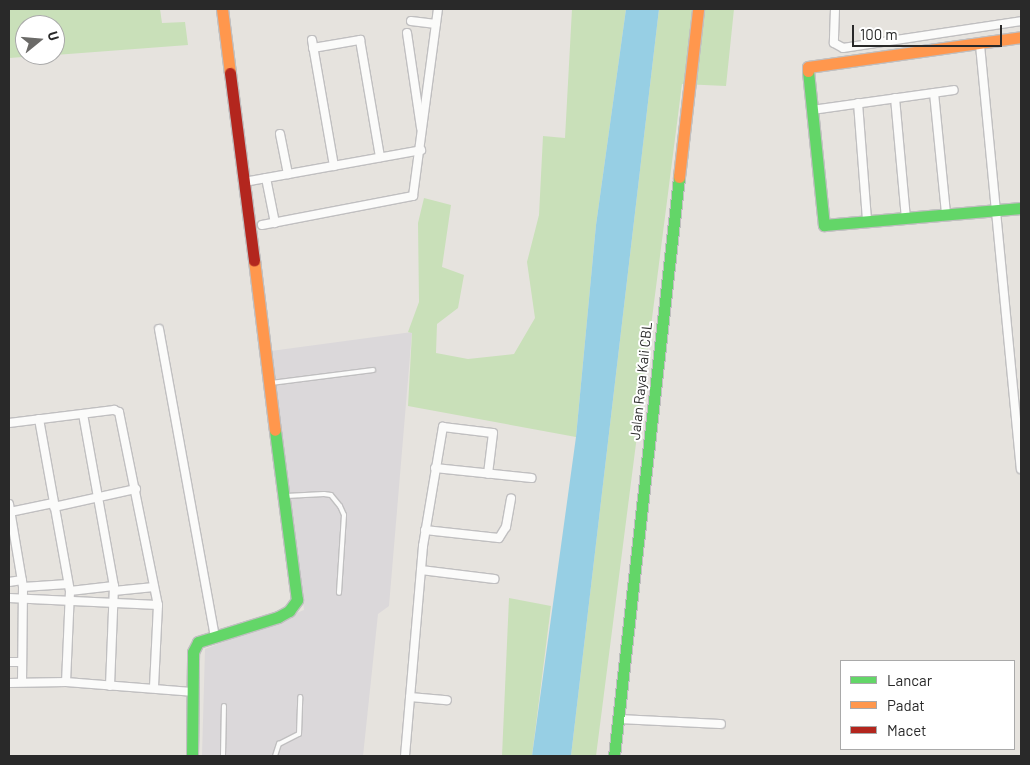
<!DOCTYPE html>
<html>
<head>
<meta charset="utf-8">
<style>
	body { margin:0 }
	#map { position:relative; width:1030px; height:765px; overflow:hidden; background:#e6e3de; font-family:Barlow,sans-serif }
	div>[style] { position:absolute }
	[style*='--x'] { left:calc(var(--x)*1px); top:calc(var(--y)*1px); width:calc(var(--w)*1px); rotate:calc(var(--a)*1deg) }
	.industrial>* { inset:0; background:#dbd8da }
	.green>* { inset:0; background:#c9e0b9 }
	.water>* { inset:0; background:#97cfe4 }
	.roads { filter:drop-shadow(1px 0 #c0bfc0) drop-shadow(-1px 0 #c0bfc0) drop-shadow(0 1px #c0bfc0) drop-shadow(0 -1px #c0bfc0) }
	.lane>* { height:4px; margin:-2px; padding:0 2px; transform-origin:2px; border-radius:2px; background:#fbfbfa }
	.street>* { height:8px; margin:-4px; padding:0 4px; transform-origin:4px; border-radius:4px; background:#fbfbfa }
	.fast>* { height:11px; margin:-5.5px; padding:0 5.5px; transform-origin:5.5px; border-radius:5.5px; background:#63d668 }
	.slow>* { height:11px; margin:-5.5px; padding:0 5.5px; transform-origin:5.5px; border-radius:5.5px; background:#ff974d }
	.jam>* { height:11px; margin:-5.5px; padding:0 5.5px; transform-origin:5.5px; border-radius:5.5px; background:#b3261e }
	span { translate:-50% -50%; white-space:nowrap; text-align:center; line-height:1.15; -webkit-text-stroke:4px #fff; paint-order:stroke }
	.street-label { font-size:14px; color:#292929 }
	.frame { position:absolute; inset:0; border:10px solid #292929; pointer-events:none }
	.legend { position:absolute; left:840px; top:660px; width:175px; height:90px; box-sizing:border-box; background:#fff; border:1px solid #a9a9a9; margin:0; padding:6px 9px; list-style:none; font-size:15px; color:#292929 }
	.legend li { display:flex; align-items:center; gap:10px; height:25px }
	.legend b { width:25px; border:1px solid #a9a9a9 }
	.north { position:absolute; left:15px; top:15px; width:50px; height:50px; box-sizing:border-box; background:#fff; border:1px solid #a9a9a9; border-radius:50%; rotate:73deg; font-size:14px; font-weight:700; line-height:20px; text-align:center; color:#292929 }
	.north::after { content:''; display:block; margin:auto; width:18px; height:22px; background:#6b6a68; clip-path:polygon(50% 0,100% 100%,50% 72%,0 100%) }
	.scale { position:absolute; left:852px; top:25px; width:150px; height:22px; box-sizing:border-box; border:2px solid #292929; border-top:0; padding-left:6px; font-size:15px; line-height:18px; white-space:nowrap; color:#292929; -webkit-text-stroke:4px #fff; paint-order:stroke }
</style>
</head>
<body>
<div id="map">
	<div class="industrial">
		<div style="clip-path:polygon(412px 332px,389px 606px,378px 614px,363px 756px,202px 756px,205px 649px,304px 610px,271px 351px)"></div>
	</div>
	<div class="green">
		<div style="clip-path:polygon(9px 9px,160px 9px,162px 23px,185px 22px,188px 45px,55px 55px,55px 25px,25px 25px,25px 55px,51px 55px,9px 58px)"></div>
		<div style="clip-path:polygon(572px 9px,626px 9px,596px 225px,576px 437px,408px 406px,412px 333px,408px 332px,419px 302px,418px 223px,424px 198px,451px 205px,442px 267px,464px 275px,458px 308px,437px 324px,436px 353px,468px 359px,514px 354px,535px 318px,527px 262px,539px 215px,543px 136px,565px 138px)"></div>
		<div style="clip-path:polygon(659px 9px,734px 9px,726px 86px,682px 84px,596px 756px,571px 756px)"></div>
		<div style="clip-path:polygon(509px 598px,551px 606px,532px 756px,502px 756px)"></div>
	</div>
	<div class="water">
		<div style="clip-path:polygon(626px 9px,659px 9px,571px 756px,532px 756px,576px 437px,596px 225px)"></div>
	</div>
	<div class="roads">
		<div class="lane">
			<div style="--x:271;--y:383;--w:103;--a:-7.3"></div>
			<div style="--x:286;--y:496;--w:38;--a:-3"></div>
			<div style="--x:324;--y:494;--w:7;--a:8"></div>
			<div style="--x:331;--y:495;--w:14;--a:51"></div>
			<div style="--x:340;--y:506;--w:10;--a:66"></div>
			<div style="--x:344;--y:515;--w:78;--a:93.7"></div>
			<div style="--x:223;--y:756;--w:50;--a:-88.9"></div>
			<div style="--x:275;--y:756;--w:13;--a:-72"></div>
			<div style="--x:279;--y:744;--w:22;--a:-27"></div>
			<div style="--x:299;--y:734;--w:37;--a:-88"></div>
		</div>
		<div class="street">
			<div style="--x:835;--y:9;--w:34;--a:92"></div>
			<div style="--x:834;--y:43;--w:10;--a:29"></div>
			<div style="--x:843;--y:48;--w:180;--a:-8.6"></div>
			<div style="--x:411;--y:21;--w:25;--a:7"></div>
			<div style="--x:407;--y:33;--w:96;--a:81.6"></div>
			<div style="--x:312;--y:40;--w:128;--a:80.1"></div>
			<div style="--x:980;--y:45;--w:426;--a:84.5"></div>
			<div style="--x:313;--y:48;--w:48;--a:-9.7"></div>
			<div style="--x:360;--y:40;--w:119;--a:80.3"></div>
			<div style="--x:934;--y:93;--w:122;--a:84.3"></div>
			<div style="--x:895;--y:98;--w:121;--a:84.8"></div>
			<div style="--x:858;--y:103;--w:118;--a:85.6"></div>
			<div style="--x:812;--y:110;--w:143;--a:-8"></div>
			<div style="--x:280;--y:134;--w:41;--a:78.7"></div>
			<div style="--x:266;--y:178;--w:46;--a:78.7"></div>
			<div style="--x:244;--y:182;--w:180;--a:-10.2"></div>
			<div style="--x:262;--y:225;--w:154;--a:-10.9"></div>
			<div style="--x:413;--y:196;--w:189;--a:-82.4"></div>
			<div style="--x:159;--y:329;--w:312;--a:79.7"></div>
			<div style="--x:83;--y:414;--w:175;--a:79.8"></div>
			<div style="--x:114;--y:586;--w:100;--a:92.3"></div>
			<div style="--x:39;--y:419;--w:175;--a:79.8"></div>
			<div style="--x:70;--y:591;--w:91;--a:92.5"></div>
			<div style="--x:9;--y:423;--w:106;--a:-7.1"></div>
			<div style="--x:114;--y:410;--w:5;--a:22"></div>
			<div style="--x:119;--y:412;--w:197;--a:78.6"></div>
			<div style="--x:158;--y:605;--w:83;--a:92.8"></div>
			<div style="--x:435;--y:468;--w:97;--a:5.9"></div>
			<div style="--x:9;--y:504;--w:84;--a:80.4"></div>
			<div style="--x:23;--y:587;--w:94;--a:90.6"></div>
			<div style="--x:54;--y:507;--w:84;--a:-12.4"></div>
			<div style="--x:10;--y:512;--w:44;--a:-11.8"></div>
			<div style="--x:425;--y:530;--w:74;--a:6.2"></div>
			<div style="--x:499;--y:538;--w:13;--a:-58"></div>
			<div style="--x:506;--y:527;--w:29;--a:-80"></div>
			<div style="--x:421;--y:570;--w:74;--a:7"></div>
			<div style="--x:9;--y:582;--w:13;--a:-9"></div>
			<div style="--x:23;--y:587;--w:45;--a:-3.8"></div>
			<div style="--x:70;--y:591;--w:44;--a:-6.5"></div>
			<div style="--x:114;--y:591;--w:40;--a:-5.7"></div>
			<div style="--x:9;--y:598;--w:149;--a:2.7"></div>
			<div style="--x:9;--y:662;--w:12;--a:0"></div>
			<div style="--x:9;--y:683;--w:57;--a:-1"></div>
			<div style="--x:66;--y:682;--w:126;--a:4.5"></div>
			<div style="--x:410;--y:697;--w:37;--a:5"></div>
			<div style="--x:618;--y:719;--w:103;--a:2.8"></div>
			<div style="--x:405;--y:756;--w:211;--a:-85.1"></div>
			<div style="--x:423;--y:546;--w:121;--a:-80.5"></div>
			<div style="--x:443;--y:427;--w:50;--a:6.8"></div>
			<div style="--x:493;--y:433;--w:41;--a:97"></div>
		</div>
		<div class="fast">
			<div style="--x:808;--y:71;--w:155;--a:84.1"></div>
			<div style="--x:824;--y:225;--w:198;--a:-4.9"></div>
			<div style="--x:192;--y:756;--w:104;--a:-89.4"></div>
			<div style="--x:193;--y:652;--w:11;--a:-63"></div>
			<div style="--x:198;--y:642;--w:84;--a:-17.4"></div>
			<div style="--x:278;--y:617;--w:13;--a:-29"></div>
			<div style="--x:289;--y:611;--w:14;--a:-54"></div>
			<div style="--x:297;--y:600;--w:171;--a:-97.4"></div>
			<div style="--x:614;--y:756;--w:583;--a:-83.59"></div>
		</div>
		<div class="slow">
			<div style="--x:222;--y:9;--w:64;--a:82.9"></div>
			<div style="--x:808;--y:71;--w:4;--a:-90"></div>
			<div style="--x:808;--y:67;--w:215;--a:-8"></div>
			<div style="--x:679;--y:177;--w:169;--a:-83.5"></div>
			<div style="--x:254;--y:260;--w:171;--a:83"></div>
		</div>
		<div class="jam">
			<div style="--x:230;--y:73;--w:189;--a:82.7"></div>
		</div>
	</div>
	<div class="street-label">
		<span style="left:641px;top:381px;rotate:-84deg">Jalan Raya Kali CBL</span>
	</div>
	<div class="frame"></div>
	<ul class="legend">
	<li><b style="height:6px;background:#63d668"></b>Lancar</li>
	<li><b style="height:6px;background:#ff974d"></b>Padat</li>
	<li><b style="height:6px;background:#b3261e"></b>Macet</li>
	</ul>
	<div class="north">U</div>
	<div class="scale">100 m</div>
</div>
</body>
</html>
